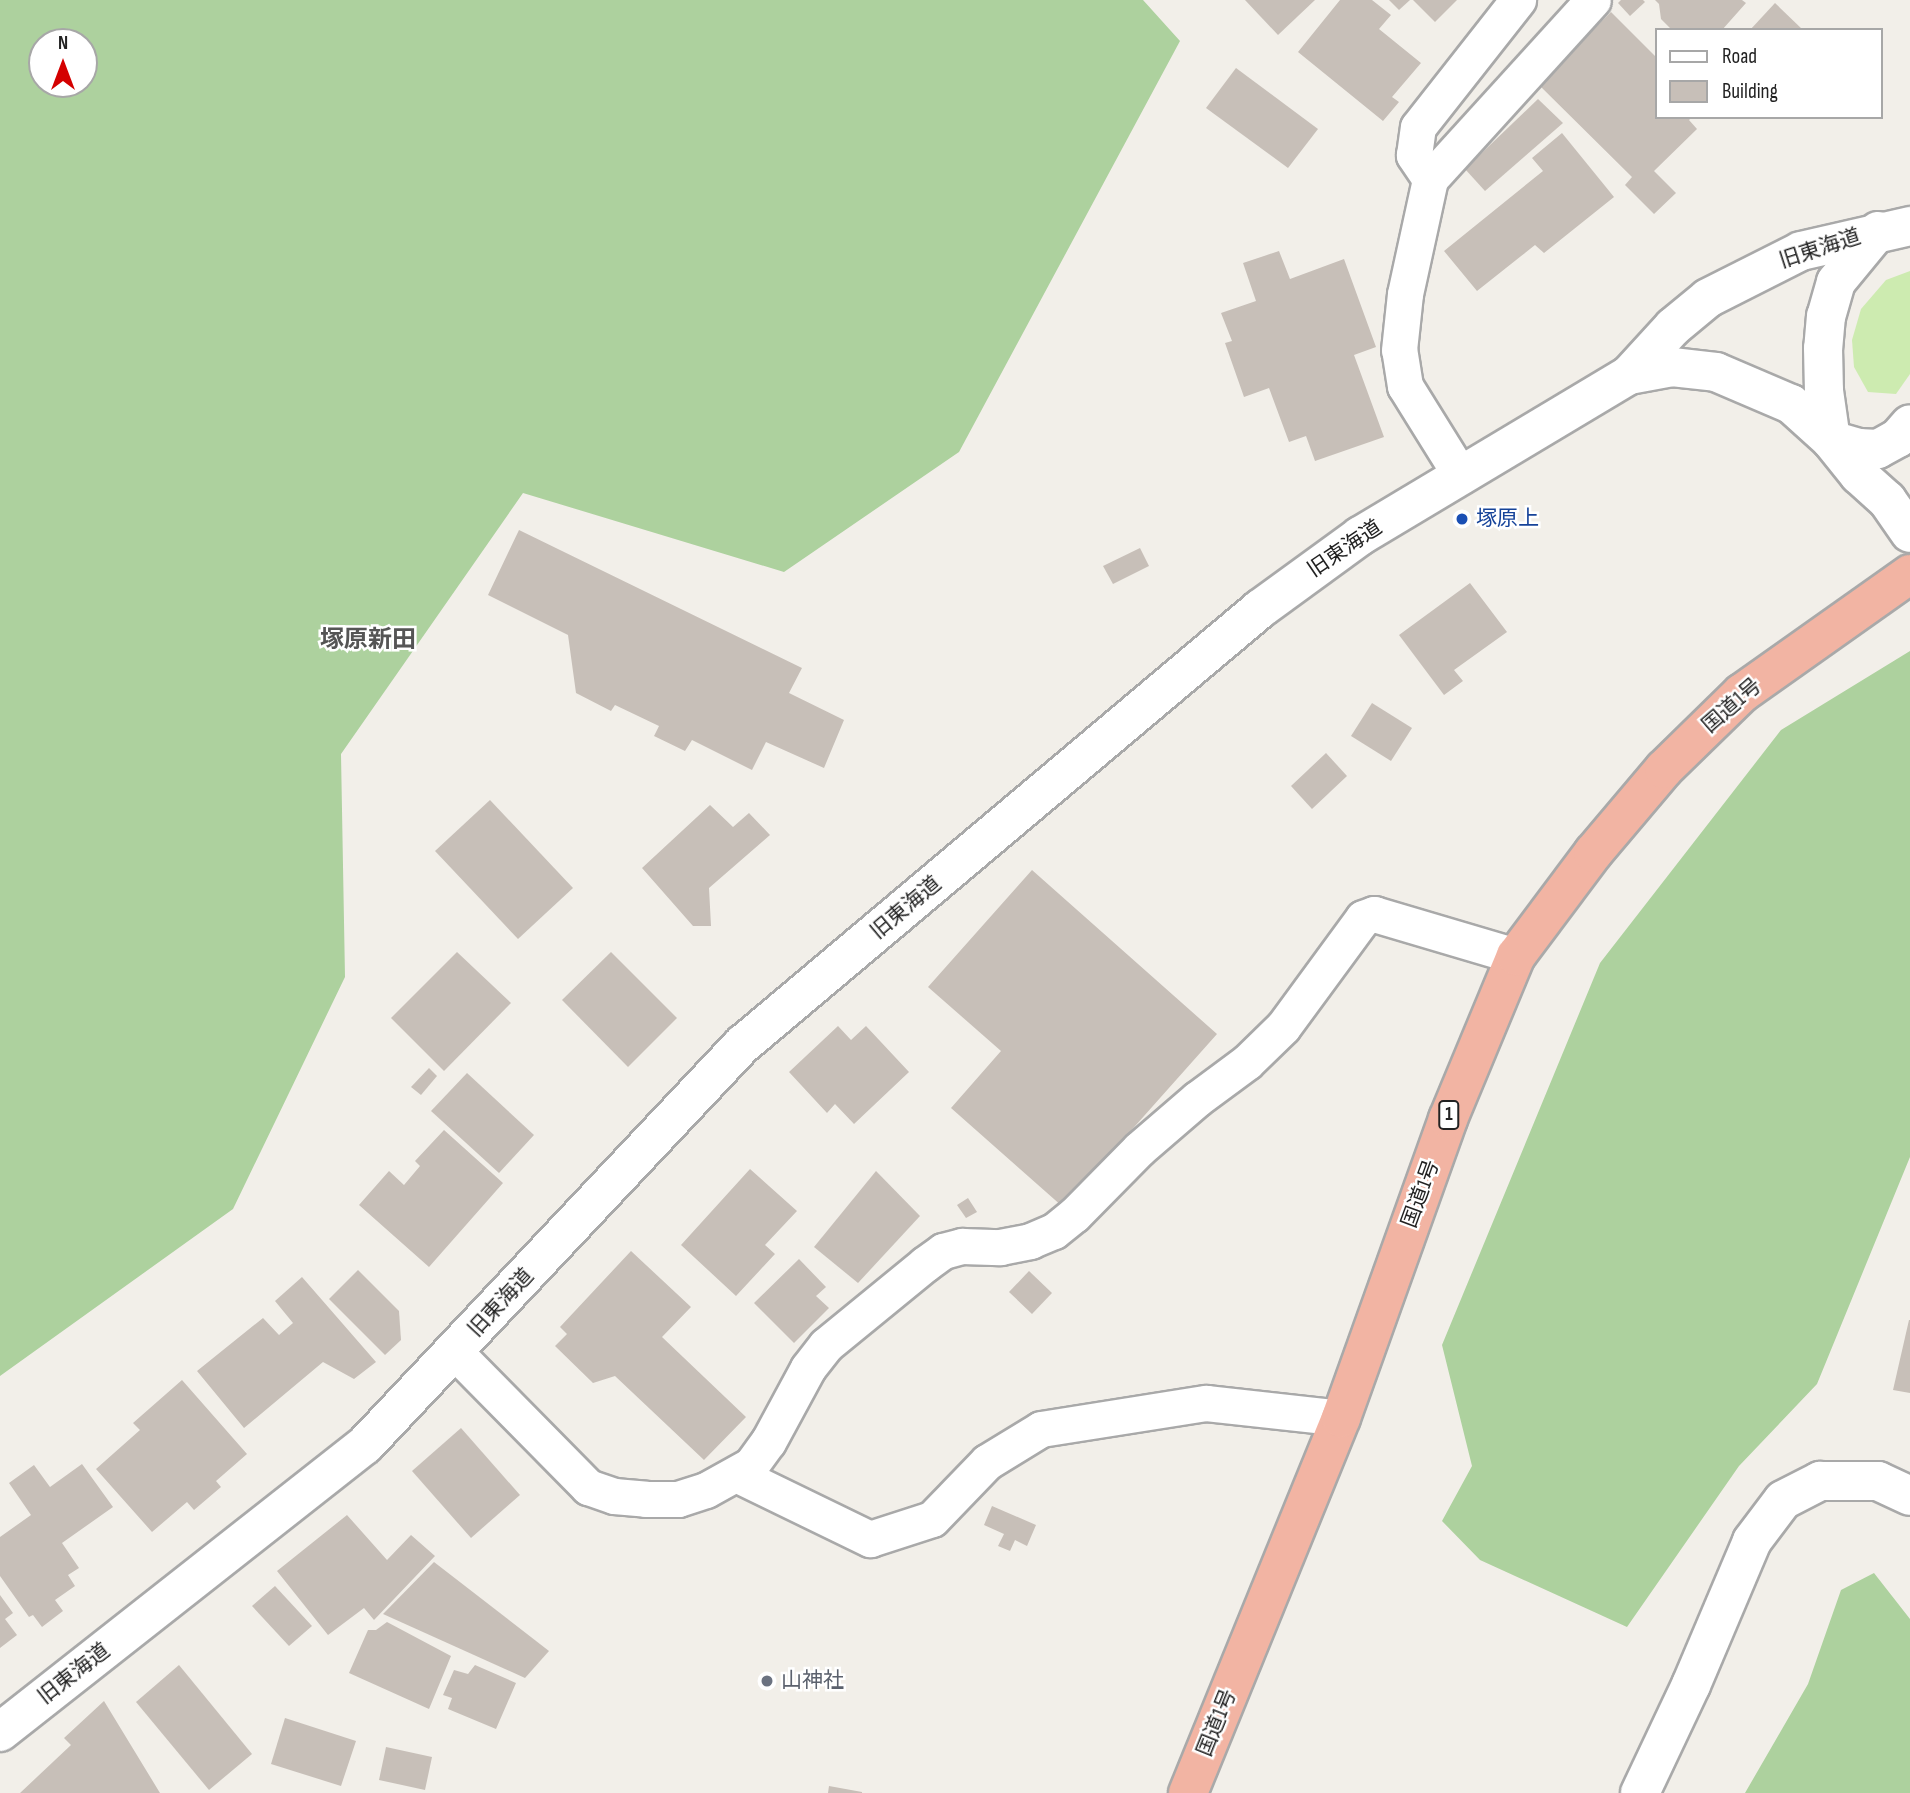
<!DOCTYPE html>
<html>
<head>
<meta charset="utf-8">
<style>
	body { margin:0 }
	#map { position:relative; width:1910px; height:1793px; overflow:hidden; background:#f2efe9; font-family:"Sofia Sans Condensed","Noto Sans JP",sans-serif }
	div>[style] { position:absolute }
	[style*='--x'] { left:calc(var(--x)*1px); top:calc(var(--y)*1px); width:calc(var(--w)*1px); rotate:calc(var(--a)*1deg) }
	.grass>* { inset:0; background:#cdebb0 }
	.forest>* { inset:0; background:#add19e }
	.building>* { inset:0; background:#c7bfb8 }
	.roads { filter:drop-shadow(2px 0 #a9a9a9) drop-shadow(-2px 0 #a9a9a9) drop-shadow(0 2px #a9a9a9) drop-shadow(0 -2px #a9a9a9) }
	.service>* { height:35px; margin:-17.5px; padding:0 17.5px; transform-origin:17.5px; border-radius:17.5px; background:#fff }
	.minor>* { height:38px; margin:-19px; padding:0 19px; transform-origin:19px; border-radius:19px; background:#fff }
	.tertiary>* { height:38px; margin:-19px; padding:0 19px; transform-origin:19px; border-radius:19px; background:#fff }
	.trunk>* { height:38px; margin:-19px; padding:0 19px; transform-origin:19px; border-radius:19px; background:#f2b4a3 }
	.dots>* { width:19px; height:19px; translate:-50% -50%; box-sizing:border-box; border:4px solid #fff; border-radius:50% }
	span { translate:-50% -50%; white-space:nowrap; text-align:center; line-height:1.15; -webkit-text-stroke:5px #fff; paint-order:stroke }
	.shield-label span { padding:2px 5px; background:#fff; border:2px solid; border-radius:5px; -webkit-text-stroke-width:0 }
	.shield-label { font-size:19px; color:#222; font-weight:700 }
	.street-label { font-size:21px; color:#222 }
	.transit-label { font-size:21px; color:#164399 }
	.left { translate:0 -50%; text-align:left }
	.worship-label { font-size:21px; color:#5b616d }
	.quarter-label { font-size:24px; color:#555; font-weight:700 }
	.legend { position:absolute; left:1655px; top:28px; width:228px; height:91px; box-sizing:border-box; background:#fff; border:2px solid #a7a7a7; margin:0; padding:9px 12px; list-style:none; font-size:21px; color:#222 }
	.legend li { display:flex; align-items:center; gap:14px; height:35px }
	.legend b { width:35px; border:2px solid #a7a7a7 }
	.north { position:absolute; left:28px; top:28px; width:70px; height:70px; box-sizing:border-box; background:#fff; border:2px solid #a7a7a7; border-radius:50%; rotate:0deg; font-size:19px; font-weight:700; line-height:28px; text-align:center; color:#222 }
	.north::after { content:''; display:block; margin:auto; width:24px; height:32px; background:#d40000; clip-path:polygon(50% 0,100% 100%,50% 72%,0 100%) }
</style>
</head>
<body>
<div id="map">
	<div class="grass">
		<div style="clip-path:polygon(1910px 271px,1910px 374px,1896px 394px,1868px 392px,1854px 367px,1852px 340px,1861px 309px,1886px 280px)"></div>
	</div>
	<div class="forest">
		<div style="clip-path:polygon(evenodd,0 0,1143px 0,1180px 41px,959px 452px,784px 572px,523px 493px,341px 754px,345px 977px,233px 1209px,0 1376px,0 0,42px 42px,84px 42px,84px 84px,42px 84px,42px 42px)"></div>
		<div style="clip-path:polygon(1910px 651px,1910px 1157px,1817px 1384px,1739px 1466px,1627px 1627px,1480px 1560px,1442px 1521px,1472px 1466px,1442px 1345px,1600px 963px,1781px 730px)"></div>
		<div style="clip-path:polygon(1874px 1573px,1910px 1619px,1910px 1793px,1745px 1793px,1808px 1684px,1841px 1590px)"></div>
	</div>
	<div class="building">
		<div style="clip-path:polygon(1245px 0,1315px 0,1278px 35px)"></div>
		<div style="clip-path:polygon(1340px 0,1372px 0,1391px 15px,1379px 29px,1421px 63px,1392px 97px,1399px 102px,1383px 121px,1298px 52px)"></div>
		<div style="clip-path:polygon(1389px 0,1410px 0,1399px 10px)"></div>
		<div style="clip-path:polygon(1413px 0,1457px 0,1435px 22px)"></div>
		<div style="clip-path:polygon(1621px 0,1643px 0,1645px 2px,1630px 16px,1618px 3px)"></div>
		<div style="clip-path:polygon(1655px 0,1742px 0,1746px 3px,1722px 30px,1672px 30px,1661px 19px,1659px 4px)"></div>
		<div style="clip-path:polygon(1775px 3px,1803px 30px,1750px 30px)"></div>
		<div style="clip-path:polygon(1611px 12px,1656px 57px,1656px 117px,1692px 117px,1689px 120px,1697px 129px,1654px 171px,1676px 193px,1654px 214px,1625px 185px,1632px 177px,1538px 84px)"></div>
		<div style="clip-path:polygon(1236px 68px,1318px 129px,1288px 168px,1206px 108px)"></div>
		<div style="clip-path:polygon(1538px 99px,1563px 123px,1485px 191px,1465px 169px)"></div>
		<div style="clip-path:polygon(1562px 133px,1614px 197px,1544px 253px,1535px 245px,1477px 291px,1444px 251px,1543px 171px,1532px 158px)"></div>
		<div style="clip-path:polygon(1279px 251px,1290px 279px,1344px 259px,1376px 347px,1354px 355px,1384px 437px,1315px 461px,1306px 436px,1289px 442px,1269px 388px,1244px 397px,1225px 343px,1232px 341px,1221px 313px,1256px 301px,1243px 263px)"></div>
		<div style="clip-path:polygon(519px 530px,802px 668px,789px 693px,844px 720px,824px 768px,766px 742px,752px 770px,692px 740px,685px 751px,654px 736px,659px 726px,615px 705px,611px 711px,576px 693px,568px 635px,488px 595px)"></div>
		<div style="clip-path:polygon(1140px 548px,1149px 566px,1113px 584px,1103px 566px)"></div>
		<div style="clip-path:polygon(1470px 583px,1507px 632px,1454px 670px,1463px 681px,1444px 695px,1399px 635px)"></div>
		<div style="clip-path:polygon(1372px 703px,1412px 728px,1391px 761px,1351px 736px)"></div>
		<div style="clip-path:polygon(1326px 753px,1347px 776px,1312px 809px,1291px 786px)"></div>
		<div style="clip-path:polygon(490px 800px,573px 888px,518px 939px,435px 851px)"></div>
		<div style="clip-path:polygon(710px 805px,733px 827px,749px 813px,770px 835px,709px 888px,711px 926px,693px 926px,642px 868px)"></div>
		<div style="clip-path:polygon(1032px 870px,1217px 1034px,1063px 1207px,951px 1108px,1001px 1051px,928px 987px)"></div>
		<div style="clip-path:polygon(457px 952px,511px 1003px,444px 1071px,391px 1018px)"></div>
		<div style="clip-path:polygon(611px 952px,677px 1018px,628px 1067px,562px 1000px)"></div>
		<div style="clip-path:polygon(838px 1026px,851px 1040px,866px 1026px,909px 1072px,854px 1124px,835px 1104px,827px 1113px,789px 1072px)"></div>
		<div style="clip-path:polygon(429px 1068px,437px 1076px,421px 1095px,411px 1087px)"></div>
		<div style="clip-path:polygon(467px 1073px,534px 1135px,499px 1173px,431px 1111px)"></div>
		<div style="clip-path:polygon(444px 1130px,503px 1183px,429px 1267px,359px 1205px,389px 1171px,404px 1185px,420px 1166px,415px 1161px)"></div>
		<div style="clip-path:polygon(750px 1169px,797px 1211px,765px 1245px,775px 1254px,736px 1296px,681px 1245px)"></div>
		<div style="clip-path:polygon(876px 1171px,920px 1216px,858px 1283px,814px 1247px)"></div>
		<div style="clip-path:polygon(968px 1198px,977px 1212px,966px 1218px,957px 1205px)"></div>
		<div style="clip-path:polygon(631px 1251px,691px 1307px,662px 1337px,746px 1417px,704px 1460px,615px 1376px,593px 1383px,555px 1346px,567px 1334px,560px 1327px)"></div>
		<div style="clip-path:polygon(799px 1259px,826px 1287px,816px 1296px,829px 1308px,794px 1343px,754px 1303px)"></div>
		<div style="clip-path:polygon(358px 1270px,399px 1311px,401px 1340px,385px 1355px,329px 1299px)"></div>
		<div style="clip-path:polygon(1029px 1271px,1052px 1293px,1032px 1314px,1009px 1292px)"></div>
		<div style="clip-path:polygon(302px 1277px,376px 1362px,354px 1379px,323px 1362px,244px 1428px,197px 1371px,263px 1318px,279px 1335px,293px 1323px,275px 1301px)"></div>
		<div style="clip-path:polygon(1909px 1320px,1910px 1320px,1910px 1393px,1893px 1390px)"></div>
		<div style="clip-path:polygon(182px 1380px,247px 1454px,216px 1481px,221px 1487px,194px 1510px,187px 1502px,152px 1532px,96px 1469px,140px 1430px,133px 1423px)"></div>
		<div style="clip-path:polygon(461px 1428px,520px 1495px,471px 1538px,412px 1471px)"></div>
		<div style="clip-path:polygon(82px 1464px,113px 1507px,62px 1543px,79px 1568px,68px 1575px,75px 1586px,55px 1600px,63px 1611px,42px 1627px,33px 1615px,29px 1617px,0 1576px,0 1537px,31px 1515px,9px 1483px,34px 1465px,50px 1487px)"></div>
		<div style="clip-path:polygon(992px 1506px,1036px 1525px,1027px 1546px,1015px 1540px,1010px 1551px,998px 1546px,1004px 1534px,984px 1525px)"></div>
		<div style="clip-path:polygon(347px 1515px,387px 1560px,411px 1535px,435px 1556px,374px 1620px,364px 1608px,328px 1635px,277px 1571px)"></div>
		<div style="clip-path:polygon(434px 1562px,549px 1651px,525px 1678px,383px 1614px)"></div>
		<div style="clip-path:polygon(275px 1586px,312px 1626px,289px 1646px,252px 1606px)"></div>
		<div style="clip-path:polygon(0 1595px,13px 1613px,5px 1619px,17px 1635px,0 1648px)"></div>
		<div style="clip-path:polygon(387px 1622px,451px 1656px,429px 1709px,349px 1673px,368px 1630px,376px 1630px)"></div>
		<div style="clip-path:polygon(179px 1665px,252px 1754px,209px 1790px,136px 1702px)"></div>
		<div style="clip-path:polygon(475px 1665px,516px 1683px,496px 1729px,448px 1709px,452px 1698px,443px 1695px,454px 1670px,468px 1674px)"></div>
		<div style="clip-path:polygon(104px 1701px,160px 1793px,20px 1793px,71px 1745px,64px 1738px)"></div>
		<div style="clip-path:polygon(285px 1718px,356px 1741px,341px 1786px,271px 1764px)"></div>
		<div style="clip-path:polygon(386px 1747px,432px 1757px,425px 1790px,379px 1780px)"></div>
		<div style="clip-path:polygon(829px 1786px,862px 1792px,862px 1793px,828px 1793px)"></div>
	</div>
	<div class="roads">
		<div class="service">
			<div style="--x:1430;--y:179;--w:29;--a:-124"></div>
			<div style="--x:1414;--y:155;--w:28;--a:-82"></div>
			<div style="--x:1418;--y:127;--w:162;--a:-51.8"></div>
			<div style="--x:1461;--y:476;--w:106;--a:-121.9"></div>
			<div style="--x:1405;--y:386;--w:36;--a:-99"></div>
			<div style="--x:1399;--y:350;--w:56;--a:-83.9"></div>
			<div style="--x:1405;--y:294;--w:118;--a:-77.7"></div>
			<div style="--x:1430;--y:179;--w:242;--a:-47.7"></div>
			<div style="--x:455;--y:1352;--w:190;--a:45.4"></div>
			<div style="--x:588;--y:1487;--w:28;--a:19"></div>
			<div style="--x:614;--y:1496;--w:32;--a:5"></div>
			<div style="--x:646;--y:1499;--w:32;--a:0"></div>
			<div style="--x:678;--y:1499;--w:29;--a:-18"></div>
			<div style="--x:706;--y:1490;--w:51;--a:-29.1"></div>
			<div style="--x:751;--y:1465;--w:29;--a:-54"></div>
			<div style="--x:768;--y:1442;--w:84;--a:-61.6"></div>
			<div style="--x:808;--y:1368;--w:29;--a:-52"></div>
			<div style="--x:826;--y:1345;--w:128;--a:-39.3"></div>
			<div style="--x:925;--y:1264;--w:22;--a:-36"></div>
			<div style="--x:943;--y:1251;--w:20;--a:-15"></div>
			<div style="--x:962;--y:1246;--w:38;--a:2"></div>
			<div style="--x:1000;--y:1247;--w:31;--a:-11"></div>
			<div style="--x:1030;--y:1241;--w:26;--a:-23"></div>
			<div style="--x:1054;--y:1231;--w:26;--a:-39"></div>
			<div style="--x:1074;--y:1215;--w:93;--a:-45.4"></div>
			<div style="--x:1139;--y:1149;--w:77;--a:-40.8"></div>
			<div style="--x:1197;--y:1099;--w:62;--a:-36.5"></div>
			<div style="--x:1247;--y:1062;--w:50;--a:-44.2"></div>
			<div style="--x:1283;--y:1027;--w:135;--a:-53.7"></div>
			<div style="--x:1363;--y:918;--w:12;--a:-20"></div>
			<div style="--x:1374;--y:914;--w:148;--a:16.5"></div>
			<div style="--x:738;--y:1475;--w:147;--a:25.9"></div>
			<div style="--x:870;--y:1539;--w:65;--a:-17.9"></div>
			<div style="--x:932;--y:1519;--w:79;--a:-46"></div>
			<div style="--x:987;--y:1462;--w:63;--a:-31.4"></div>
			<div style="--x:1041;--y:1429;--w:167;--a:-9"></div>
			<div style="--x:1206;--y:1403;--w:136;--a:6.3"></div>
		</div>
		<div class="minor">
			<div style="--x:1640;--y:1793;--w:119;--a:-64.7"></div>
			<div style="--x:1691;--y:1685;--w:156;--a:-67"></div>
			<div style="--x:1752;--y:1541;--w:51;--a:-52.9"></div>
			<div style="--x:1783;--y:1500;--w:42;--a:-27.2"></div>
			<div style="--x:1820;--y:1481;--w:58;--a:0"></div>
			<div style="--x:1878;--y:1481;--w:35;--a:25"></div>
		</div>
		<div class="tertiary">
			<div style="--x:1878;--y:231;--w:66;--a:129.5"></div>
			<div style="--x:1836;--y:282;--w:35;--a:106"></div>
			<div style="--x:1826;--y:316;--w:32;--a:95"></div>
			<div style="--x:1823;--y:348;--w:43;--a:88.7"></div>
			<div style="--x:1824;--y:391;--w:49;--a:81.9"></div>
			<div style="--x:1831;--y:440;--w:45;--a:51.3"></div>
			<div style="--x:1859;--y:475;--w:38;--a:42"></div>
			<div style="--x:1887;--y:500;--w:40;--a:55.1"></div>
			<div style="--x:1629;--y:375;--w:44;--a:-10.5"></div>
			<div style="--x:1672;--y:367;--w:44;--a:6.5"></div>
			<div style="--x:1716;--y:372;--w:82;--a:23.1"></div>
			<div style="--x:1791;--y:404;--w:54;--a:42"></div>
			<div style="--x:1831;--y:440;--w:29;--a:16"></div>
			<div style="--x:1859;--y:448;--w:19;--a:3"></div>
			<div style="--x:1878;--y:449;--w:23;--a:-29"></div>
			<div style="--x:1898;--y:438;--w:18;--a:-49"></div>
			<div style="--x:0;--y:1732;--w:464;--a:-38.2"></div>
			<div style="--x:365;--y:1445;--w:550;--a:-46.7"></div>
			<div style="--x:742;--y:1045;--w:677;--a:-40.09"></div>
			<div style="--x:1260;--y:609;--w:124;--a:-36.1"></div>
			<div style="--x:1360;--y:536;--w:313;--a:-30.9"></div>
			<div style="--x:1629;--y:375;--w:65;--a:-47.5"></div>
			<div style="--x:1673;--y:327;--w:45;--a:-39.6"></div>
			<div style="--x:1708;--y:298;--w:104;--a:-26.8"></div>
			<div style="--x:1801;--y:251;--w:112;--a:-12.9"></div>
		</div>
		<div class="trunk">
			<div style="--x:1188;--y:1793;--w:405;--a:-67.8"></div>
			<div style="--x:1341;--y:1418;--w:318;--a:-70.3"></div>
			<div style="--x:1448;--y:1119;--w:177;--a:-67.4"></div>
			<div style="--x:1516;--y:956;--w:129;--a:-53.2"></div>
			<div style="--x:1593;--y:853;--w:110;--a:-49.8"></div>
			<div style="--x:1664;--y:769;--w:109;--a:-44.3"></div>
			<div style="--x:1742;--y:693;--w:206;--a:-35.3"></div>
		</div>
	</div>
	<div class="dots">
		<div style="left:1462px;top:519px;background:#1a4fb4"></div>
		<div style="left:767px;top:1681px;background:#6b7280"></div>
	</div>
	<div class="shield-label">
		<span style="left:1449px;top:1115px">1</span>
	</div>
	<div class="street-label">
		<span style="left:1820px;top:249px;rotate:-18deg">旧東海道</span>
		<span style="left:1345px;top:549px;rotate:-34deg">旧東海道</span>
		<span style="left:1732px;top:706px;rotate:-41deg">国道1号</span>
		<span style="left:906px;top:908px;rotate:-40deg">旧東海道</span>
		<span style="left:1421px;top:1194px;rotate:-70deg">国道1号</span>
		<span style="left:501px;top:1303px;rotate:-47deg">旧東海道</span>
		<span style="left:74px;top:1674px;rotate:-38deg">旧東海道</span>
		<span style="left:1217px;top:1723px;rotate:-68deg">国道1号</span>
	</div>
	<div class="transit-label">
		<span class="left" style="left:1476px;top:519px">塚原上</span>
	</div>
	<div class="worship-label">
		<span class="left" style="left:781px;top:1681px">山神社</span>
	</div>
	<div class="quarter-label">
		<span style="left:368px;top:640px">塚原新田</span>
	</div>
	<ul class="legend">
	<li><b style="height:9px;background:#fff"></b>Road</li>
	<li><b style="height:19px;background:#c7bfb8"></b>Building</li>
	</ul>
	<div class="north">N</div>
</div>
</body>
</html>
